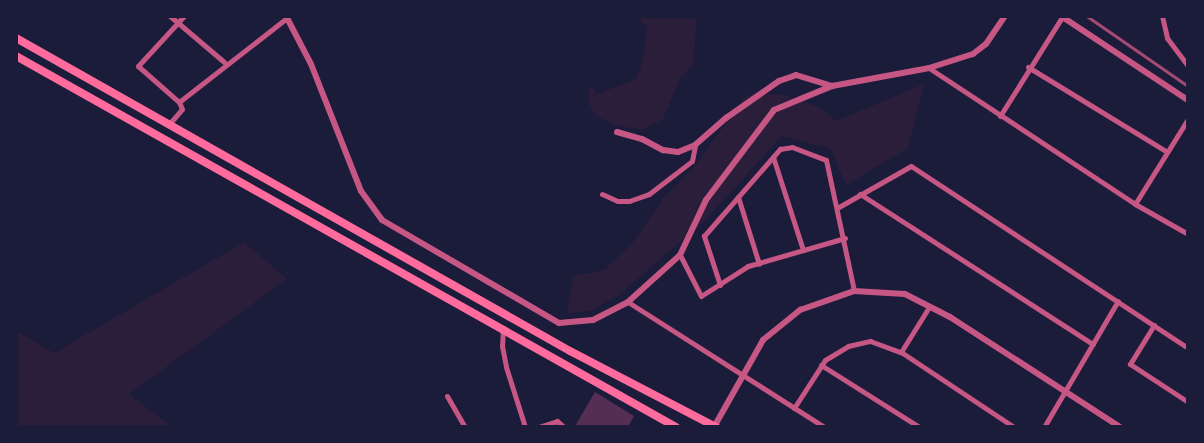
<!DOCTYPE html>
<html>
<head>
<meta charset="utf-8">
<style>
	body { margin:0 }
	#map { position:relative; width:1204px; height:443px; overflow:hidden; background:#1b1b3a; font-family:Arial,sans-serif }
	div>[style] { position:absolute }
	[style*='--x'] { left:calc(var(--x)*1px); top:calc(var(--y)*1px); width:calc(var(--w)*1px); rotate:calc(var(--a)*1deg) }
	.green>* { inset:0; background:#2a1e3b }
	.building>* { inset:0; background:#542f53 }
	.minor>* { height:5px; margin:-2.5px; padding:0 2.5px; transform-origin:2.5px; border-radius:2.5px; background:#c65784 }
	.tertiary>* { height:6px; margin:-3px; padding:0 3px; transform-origin:3px; border-radius:3px; background:#c65784 }
	.trunk>* { height:8px; margin:-4px; padding:0 4px; transform-origin:4px; border-radius:4px; background:#ff6b9d }
	.rail>* { height:2.5px; margin:-1.25px; padding:0 1.25px; transform-origin:1.25px; border-radius:1.25px; background:#a44b75 }
	span { translate:-50% -50%; white-space:nowrap; text-align:center; line-height:1.15; -webkit-text-stroke:4px #1b1b3a; paint-order:stroke }
	.frame { position:absolute; inset:0; border:18px solid #1b1b3a; pointer-events:none }
</style>
</head>
<body>
<div id="map">
	<div class="green">
		<div style="clip-path:polygon(637px 16px,697px 19px,693px 65px,680px 79px,663px 119px,642px 130px,614px 125px,596px 116px,589px 103px,588px 89px,593px 87px,597px 94px,635px 80px,641px 68px,647px 28px)"></div>
		<div style="clip-path:polygon(924px 84px,908px 148px,846px 185px,831px 149px,782px 136px,705px 220px,619px 295px,592px 310px,567px 314px,573px 276px,604px 270px,631px 245px,662px 200px,693px 168px,745px 97px,754px 93px,784px 95px,819px 107px,836px 121px)"></div>
		<div style="clip-path:polygon(244px 242px,287px 279px,129px 394px,172px 427px,16px 427px,16px 331px,54px 353px)"></div>
	</div>
	<div class="building">
		<div style="clip-path:polygon(595px 392px,634px 416px,628px 427px,575px 426px)"></div>
	</div>
	<div class="minor">
		<div style="--x:170;--y:16;--w:71;--a:40.4"></div>
		<div style="--x:184;--y:16;--w:68;--a:132.6"></div>
		<div style="--x:138;--y:66;--w:55;--a:41.3"></div>
		<div style="--x:179;--y:102;--w:137;--a:-37.9"></div>
		<div style="--x:1162;--y:16;--w:23;--a:77"></div>
		<div style="--x:1167;--y:38;--w:35;--a:53"></div>
		<div style="--x:1028;--y:67;--w:163;--a:31.4"></div>
		<div style="--x:929;--y:68;--w:247;--a:33.4"></div>
		<div style="--x:1135;--y:204;--w:61;--a:29.5"></div>
		<div style="--x:1000;--y:116;--w:117;--a:-57.9"></div>
		<div style="--x:170;--y:123;--w:18;--a:-49"></div>
		<div style="--x:182;--y:109;--w:8;--a:-113"></div>
		<div style="--x:773;--y:157;--w:98;--a:72.1"></div>
		<div style="--x:602;--y:194;--w:17;--a:24"></div>
		<div style="--x:618;--y:201;--w:11;--a:0"></div>
		<div style="--x:629;--y:201;--w:21;--a:-19"></div>
		<div style="--x:649;--y:194;--w:54;--a:-37.5"></div>
		<div style="--x:692;--y:161;--w:16;--a:-79"></div>
		<div style="--x:860;--y:194;--w:277;--a:32.8"></div>
		<div style="--x:738;--y:197;--w:70;--a:72.6"></div>
		<div style="--x:1135;--y:204;--w:100;--a:-58.1"></div>
		<div style="--x:837;--y:208;--w:85;--a:-29.6"></div>
		<div style="--x:911;--y:166;--w:331;--a:33.3"></div>
		<div style="--x:680;--y:255;--w:46;--a:62.9"></div>
		<div style="--x:701;--y:296;--w:56;--a:-32.6"></div>
		<div style="--x:748;--y:266;--w:101;--a:-16.1"></div>
		<div style="--x:720;--y:285;--w:52;--a:-108.1"></div>
		<div style="--x:704;--y:236;--w:116;--a:-48.9"></div>
		<div style="--x:780;--y:149;--w:12;--a:-9"></div>
		<div style="--x:792;--y:147;--w:36;--a:21"></div>
		<div style="--x:826;--y:160;--w:134;--a:77.9"></div>
		<div style="--x:628;--y:302;--w:232;--a:32.5"></div>
		<div style="--x:1154;--y:325;--w:46;--a:121.6"></div>
		<div style="--x:1130;--y:364;--w:69;--a:33.2"></div>
		<div style="--x:503;--y:328;--w:18;--a:93"></div>
		<div style="--x:502;--y:346;--w:21;--a:79"></div>
		<div style="--x:506;--y:367;--w:63;--a:72.4"></div>
		<div style="--x:901;--y:352;--w:53;--a:-58.1"></div>
		<div style="--x:821;--y:365;--w:116;--a:32.3"></div>
		<div style="--x:447;--y:396;--w:36;--a:60"></div>
		<div style="--x:794;--y:408;--w:57;--a:-57.1"></div>
		<div style="--x:825;--y:360;--w:27;--a:-31"></div>
		<div style="--x:848;--y:346;--w:23;--a:-13"></div>
		<div style="--x:870;--y:341;--w:33;--a:20"></div>
		<div style="--x:901;--y:352;--w:136;--a:33.6"></div>
		<div style="--x:539;--y:427;--w:19;--a:-18"></div>
		<div style="--x:557;--y:421;--w:9;--a:41"></div>
		<div style="--x:1044;--y:427;--w:146;--a:-59.6"></div>
	</div>
	<div class="tertiary">
		<div style="--x:286;--y:16;--w:54;--a:62.5"></div>
		<div style="--x:311;--y:64;--w:136;--a:68.5"></div>
		<div style="--x:361;--y:191;--w:36;--a:54"></div>
		<div style="--x:382;--y:220;--w:205;--a:30.2"></div>
		<div style="--x:559;--y:323;--w:34;--a:-5"></div>
		<div style="--x:593;--y:320;--w:39;--a:-27"></div>
		<div style="--x:628;--y:302;--w:70;--a:-42.1"></div>
		<div style="--x:680;--y:255;--w:61;--a:-64.7"></div>
		<div style="--x:706;--y:200;--w:113;--a:-52.9"></div>
		<div style="--x:774;--y:110;--w:63;--a:-22.5"></div>
		<div style="--x:832;--y:86;--w:99;--a:-10.5"></div>
		<div style="--x:929;--y:68;--w:46;--a:-17.7"></div>
		<div style="--x:973;--y:54;--w:16;--a:-38"></div>
		<div style="--x:986;--y:44;--w:34;--a:-56"></div>
		<div style="--x:1061;--y:16;--w:152;--a:33.5"></div>
		<div style="--x:617;--y:132;--w:26;--a:16"></div>
		<div style="--x:642;--y:139;--w:24;--a:28"></div>
		<div style="--x:663;--y:150;--w:15;--a:8"></div>
		<div style="--x:678;--y:152;--w:18;--a:-22"></div>
		<div style="--x:695;--y:145;--w:41;--a:-41.1"></div>
		<div style="--x:726;--y:118;--w:65;--a:-34.9"></div>
		<div style="--x:779;--y:81;--w:18;--a:-19"></div>
		<div style="--x:796;--y:75;--w:38;--a:17"></div>
		<div style="--x:714;--y:427;--w:100;--a:-60.6"></div>
		<div style="--x:763;--y:340;--w:48;--a:-39"></div>
		<div style="--x:800;--y:310;--w:57;--a:-19.4"></div>
		<div style="--x:854;--y:291;--w:51;--a:3.4"></div>
		<div style="--x:905;--y:294;--w:51;--a:27.1"></div>
		<div style="--x:950;--y:317;--w:202;--a:32.9"></div>
	</div>
	<div class="trunk">
		<div style="--x:16;--y:38;--w:636;--a:29.47"></div>
		<div style="--x:570;--y:351;--w:165;--a:27.5"></div>
		<div style="--x:16;--y:56;--w:757;--a:29.34"></div>
	</div>
	<div class="rail">
		<div style="--x:1087;--y:16;--w:123;--a:34.7"></div>
	</div>
	<div class="frame"></div>
</div>
</body>
</html>
